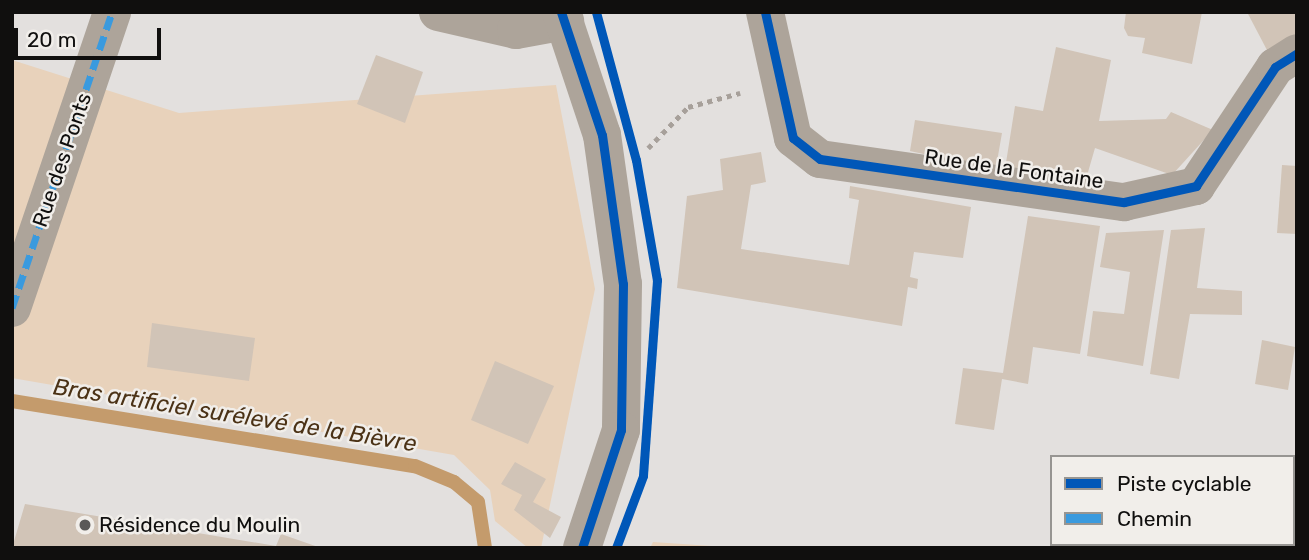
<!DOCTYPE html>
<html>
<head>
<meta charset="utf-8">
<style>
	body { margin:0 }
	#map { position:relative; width:1309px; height:560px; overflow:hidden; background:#e3e0de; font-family:Rubik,sans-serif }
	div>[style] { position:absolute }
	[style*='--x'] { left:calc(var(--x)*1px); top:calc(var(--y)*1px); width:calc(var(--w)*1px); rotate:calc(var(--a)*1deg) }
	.green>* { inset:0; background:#e8d2bb }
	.stream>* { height:14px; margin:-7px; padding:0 7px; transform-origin:7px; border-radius:7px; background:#c49b6c }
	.building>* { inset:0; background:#d1c4b7 }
	.path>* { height:4.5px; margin-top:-2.25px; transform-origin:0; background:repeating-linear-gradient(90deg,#a7a09a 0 5px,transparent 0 10px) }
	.minor>* { height:38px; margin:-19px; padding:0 19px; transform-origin:19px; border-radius:19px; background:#ada49a }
	.quiet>* { height:7px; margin-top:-3.5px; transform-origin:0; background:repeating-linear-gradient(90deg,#3a9ade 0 14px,transparent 0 21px) }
	.cycleway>* { height:9px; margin:-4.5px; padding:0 4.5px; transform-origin:4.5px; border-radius:4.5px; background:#0057b8 }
	.dots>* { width:19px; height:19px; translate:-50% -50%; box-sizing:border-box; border:4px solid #f1eeea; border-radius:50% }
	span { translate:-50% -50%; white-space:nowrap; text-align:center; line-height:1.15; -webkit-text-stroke:5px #f1eeea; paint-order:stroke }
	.street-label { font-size:21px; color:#100f0e }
	.poi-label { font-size:21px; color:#100f0e }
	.left { translate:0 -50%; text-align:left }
	.water-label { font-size:23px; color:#4b3216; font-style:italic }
	.frame { position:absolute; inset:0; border:14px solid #100f0e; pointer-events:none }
	.legend { position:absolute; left:1050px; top:455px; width:245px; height:91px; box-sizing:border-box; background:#f1eeea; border:2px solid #979592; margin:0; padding:9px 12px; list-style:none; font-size:21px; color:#100f0e }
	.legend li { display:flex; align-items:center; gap:14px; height:35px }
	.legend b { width:35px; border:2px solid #979592 }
	.scale { position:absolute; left:14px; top:28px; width:147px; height:32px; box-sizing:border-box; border:4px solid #100f0e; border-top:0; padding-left:9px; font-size:21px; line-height:24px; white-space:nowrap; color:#100f0e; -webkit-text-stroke:5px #f1eeea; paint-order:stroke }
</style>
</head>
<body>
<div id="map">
	<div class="green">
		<div style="clip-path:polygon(12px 60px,179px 113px,556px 85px,595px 289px,541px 548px,528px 548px,495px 521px,490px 490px,454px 455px,12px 378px)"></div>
		<div style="clip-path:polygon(653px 542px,741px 548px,650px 548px)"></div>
	</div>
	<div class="stream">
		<div style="--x:12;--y:401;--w:408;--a:9.2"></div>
		<div style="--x:415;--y:466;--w:42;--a:22.3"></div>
		<div style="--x:454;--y:482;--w:31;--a:40"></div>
		<div style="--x:478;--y:502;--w:47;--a:81.3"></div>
	</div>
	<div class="building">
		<div style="clip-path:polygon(1126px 12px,1202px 12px,1192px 64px,1142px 53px,1145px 38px,1128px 36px,1124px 28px)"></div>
		<div style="clip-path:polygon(1247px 12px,1297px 12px,1297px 38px,1268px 52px)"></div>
		<div style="clip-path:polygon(1056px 47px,1111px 60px,1099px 121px,1166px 119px,1171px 112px,1213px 130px,1172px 175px,1095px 148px,1084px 186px,1005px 169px,1015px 106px,1043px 111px)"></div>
		<div style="clip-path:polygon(376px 55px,423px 72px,405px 123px,357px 104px)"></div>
		<div style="clip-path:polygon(915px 120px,1002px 133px,995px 173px,928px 161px,928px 155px,910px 151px)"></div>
		<div style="clip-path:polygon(761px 152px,766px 182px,751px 185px,741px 249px,849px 265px,859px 200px,849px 198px,850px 186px,971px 207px,963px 258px,914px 252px,910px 277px,918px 279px,917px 289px,908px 287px,902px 326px,677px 288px,687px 196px,723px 190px,720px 159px)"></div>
		<div style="clip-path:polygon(1282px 165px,1297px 166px,1297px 234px,1277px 233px)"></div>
		<div style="clip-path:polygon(1028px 216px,1100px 226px,1080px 354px,1033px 347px,1028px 384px,1002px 379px,994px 430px,955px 424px,963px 368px,1003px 373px)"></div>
		<div style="clip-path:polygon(1205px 228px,1197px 288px,1242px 291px,1242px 315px,1190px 314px,1179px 379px,1150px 374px,1171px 230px)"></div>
		<div style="clip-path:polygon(1164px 230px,1143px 366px,1087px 356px,1093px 311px,1124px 314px,1130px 272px,1100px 267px,1106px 233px)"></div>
		<div style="clip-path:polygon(152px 323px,255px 338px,249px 381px,147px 367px)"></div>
		<div style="clip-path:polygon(1262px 340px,1295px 347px,1288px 390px,1255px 384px)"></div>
		<div style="clip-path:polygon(495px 361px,554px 386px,528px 444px,471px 420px)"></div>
		<div style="clip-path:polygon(515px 462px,546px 479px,533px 502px,561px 517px,550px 538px,514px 510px,522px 495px,501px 484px)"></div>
		<div style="clip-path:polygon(25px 504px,276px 546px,281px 534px,321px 548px,12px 548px)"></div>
	</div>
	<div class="path">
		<div style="--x:648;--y:148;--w:57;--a:-45.7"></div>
		<div style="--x:688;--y:107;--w:54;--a:-15.1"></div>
	</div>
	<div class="minor">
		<div style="--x:438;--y:12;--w:80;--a:13"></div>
		<div style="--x:516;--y:30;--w:50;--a:-10.4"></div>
		<div style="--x:561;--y:12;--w:130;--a:71.6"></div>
		<div style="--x:602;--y:135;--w:150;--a:82"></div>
		<div style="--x:623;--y:284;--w:146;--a:90.8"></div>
		<div style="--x:621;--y:430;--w:124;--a:108.3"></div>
		<div style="--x:765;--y:12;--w:129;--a:77.5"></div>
		<div style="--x:793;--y:138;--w:34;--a:38"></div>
		<div style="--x:820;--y:159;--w:307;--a:8.1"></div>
		<div style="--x:1124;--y:202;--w:74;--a:-12.5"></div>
		<div style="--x:1196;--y:186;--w:143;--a:-56.4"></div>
		<div style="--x:1275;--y:67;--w:26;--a:-32"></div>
		<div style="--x:12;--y:308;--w:312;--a:-71.3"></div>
	</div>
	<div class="quiet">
		<div style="--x:12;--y:308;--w:312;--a:-71.3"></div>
	</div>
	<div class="cycleway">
		<div style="--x:561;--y:12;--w:130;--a:71.6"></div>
		<div style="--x:602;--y:135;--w:150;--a:82"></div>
		<div style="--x:623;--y:284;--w:146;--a:90.8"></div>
		<div style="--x:621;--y:430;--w:124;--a:108.3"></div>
		<div style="--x:596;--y:12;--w:153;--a:74.9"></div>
		<div style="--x:636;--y:160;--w:122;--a:80.1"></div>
		<div style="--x:657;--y:280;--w:196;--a:94.1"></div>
		<div style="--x:643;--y:476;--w:77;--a:110.6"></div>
		<div style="--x:765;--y:12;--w:129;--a:77.5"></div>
		<div style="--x:793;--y:138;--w:34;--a:38"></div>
		<div style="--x:820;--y:159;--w:307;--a:8.1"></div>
		<div style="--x:1124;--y:202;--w:74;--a:-12.5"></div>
		<div style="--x:1196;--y:186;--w:143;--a:-56.4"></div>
		<div style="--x:1275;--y:67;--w:26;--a:-32"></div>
	</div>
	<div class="dots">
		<div style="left:85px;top:525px;background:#5a5857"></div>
	</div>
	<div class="street-label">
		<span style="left:62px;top:160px;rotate:-71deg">Rue des Ponts</span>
		<span style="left:1014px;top:169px;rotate:8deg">Rue de la Fontaine</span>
	</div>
	<div class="poi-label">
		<span class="left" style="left:99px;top:525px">Résidence du Moulin</span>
	</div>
	<div class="water-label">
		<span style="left:235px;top:415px;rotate:9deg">Bras artificiel surélevé de la Bièvre</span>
	</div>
	<div class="frame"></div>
	<ul class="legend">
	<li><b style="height:9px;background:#0057b8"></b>Piste cyclable</li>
	<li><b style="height:9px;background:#3a9ade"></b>Chemin</li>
	</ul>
	<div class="scale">20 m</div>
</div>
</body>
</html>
